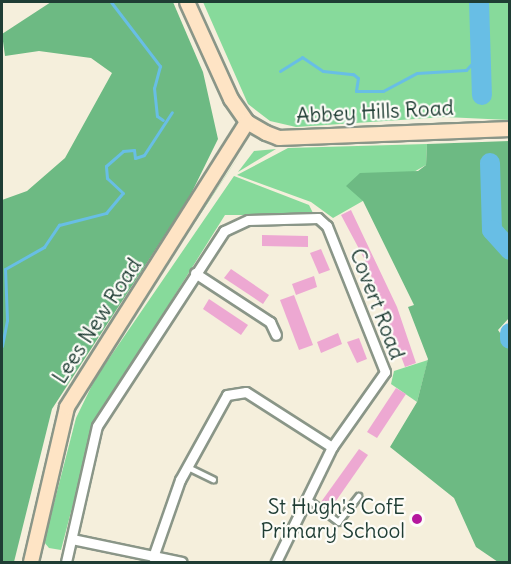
<!DOCTYPE html>
<html>
<head>
<meta charset="utf-8">
<style>
	body { margin:0 }
	#map { position:relative; width:511px; height:564px; overflow:hidden; background:#f5efdc; font-family:Delius,sans-serif }
	div>[style] { position:absolute }
	[style*='--x'] { left:calc(var(--x)*1px); top:calc(var(--y)*1px); width:calc(var(--w)*1px); rotate:calc(var(--a)*1deg) }
	.green>* { inset:0; background:#87da9b }
	.forest>* { inset:0; background:#6dba83 }
	.stream>* { height:3px; margin:-1.5px; padding:0 1.5px; transform-origin:1.5px; border-radius:1.5px; background:#68bee5 }
	.river>* { height:20px; margin:-10px; padding:0 10px; transform-origin:10px; border-radius:10px; background:#68bee5 }
	.building>* { inset:0; background:#eda8d2 }
	.roads { filter:drop-shadow(2px 0 #8a9688) drop-shadow(-2px 0 #8a9688) drop-shadow(0 2px #8a9688) drop-shadow(0 -2px #8a9688) }
	.lane>* { height:4.5px; margin:-2.25px; padding:0 2.25px; transform-origin:2.25px; border-radius:2.25px; background:#fff }
	.street>* { height:9px; margin:-4.5px; padding:0 4.5px; transform-origin:4.5px; border-radius:4.5px; background:#fff }
	.secondary>* { height:14px; margin:-7px; padding:0 7px; transform-origin:7px; border-radius:7px; background:#fee4c5 }
	.dots>* { width:16px; height:16px; translate:-50% -50%; box-sizing:border-box; border:3px solid #fdfcf7; border-radius:50% }
	span { translate:-50% -50%; white-space:nowrap; text-align:center; line-height:1.15; -webkit-text-stroke:4.5px #fdfcf7; paint-order:stroke }
	.street-label { font-size:21px; color:#1f3d34 }
	.poi-label { font-size:21px; color:#1f3d34 }
	.right { translate:-100% -50%; text-align:right }
	.frame { position:absolute; inset:0; border:3px solid #1f3d34; pointer-events:none }
</style>
</head>
<body>
<div id="map">
	<div class="green">
		<div style="clip-path:polygon(203px 2px,509px 2px,509px 120px,445px 117px,296px 127px,270px 121px,248px 104px)"></div>
		<div style="clip-path:polygon(427px 144px,426px 165px,333px 218px,311px 202px,237px 175px,288px 148px)"></div>
		<div style="clip-path:polygon(276px 149px,238px 172px,254px 151px)"></div>
		<div style="clip-path:polygon(241px 153px,91px 379px,74px 415px,44px 528px,72px 414px,89px 378px)"></div>
		<div style="clip-path:polygon(234px 176px,309px 205px,314px 215px,225px 215px,94px 424px,61px 550px,49px 548px,44px 542px,76px 418px,95px 379px)"></div>
		<div style="clip-path:polygon(428px 360px,417px 402px,391px 384px,394px 371px)"></div>
	</div>
	<div class="forest">
		<div style="clip-path:polygon(51px 2px,173px 2px,203px 72px,218px 139px,189px 198px,52px 409px,14px 562px,2px 562px,2px 200px,27px 191px,65px 158px,112px 73px,91px 58px,39px 51px,5px 56px,2px 34px)"></div>
		<div style="clip-path:polygon(509px 141px,509px 318px,498px 330px,509px 346px,510px 562px,498px 562px,476px 547px,454px 498px,390px 447px,417px 402px,428px 359px,408px 307px,414px 305px,363px 201px,346px 186px,360px 173px,418px 171px,426px 165px,427px 144px)"></div>
	</div>
	<div class="stream">
		<div style="--x:111;--y:2;--w:81;--a:52.6"></div>
		<div style="--x:160;--y:66;--w:23;--a:105"></div>
		<div style="--x:154;--y:88;--w:28;--a:84"></div>
		<div style="--x:157;--y:116;--w:7;--a:34"></div>
		<div style="--x:280;--y:71;--w:26;--a:-32"></div>
		<div style="--x:302;--y:57;--w:25;--a:34"></div>
		<div style="--x:323;--y:71;--w:30;--a:6"></div>
		<div style="--x:353;--y:74;--w:6;--a:39"></div>
		<div style="--x:358;--y:78;--w:13;--a:99"></div>
		<div style="--x:356;--y:91;--w:27;--a:0"></div>
		<div style="--x:383;--y:91;--w:38;--a:-28"></div>
		<div style="--x:417;--y:73;--w:49;--a:-3.5"></div>
		<div style="--x:466;--y:70;--w:21;--a:-47"></div>
		<div style="--x:2;--y:346;--w:26;--a:-79"></div>
		<div style="--x:7;--y:320;--w:51;--a:-92.2"></div>
		<div style="--x:5;--y:269;--w:45;--a:-29.4"></div>
		<div style="--x:44;--y:247;--w:27;--a:-56"></div>
		<div style="--x:59;--y:225;--w:49;--a:-14.3"></div>
		<div style="--x:106;--y:213;--w:26;--a:-50"></div>
		<div style="--x:123;--y:193;--w:22;--a:-137"></div>
		<div style="--x:107;--y:178;--w:12;--a:-95"></div>
		<div style="--x:106;--y:166;--w:23;--a:-41"></div>
		<div style="--x:123;--y:151;--w:11;--a:-5"></div>
		<div style="--x:134;--y:150;--w:8;--a:83"></div>
		<div style="--x:135;--y:158;--w:9;--a:-18"></div>
		<div style="--x:144;--y:155;--w:51;--a:-56.9"></div>
	</div>
	<div class="river">
		<div style="--x:479;--y:2;--w:93;--a:88.2"></div>
		<div style="--x:490;--y:163;--w:67;--a:88.3"></div>
		<div style="--x:492;--y:230;--w:27;--a:48"></div>
		<div style="--x:510;--y:333;--w:6;--a:90"></div>
	</div>
	<div class="building">
		<div style="clip-path:polygon(351px 210px,397px 307px,416px 363px,405px 367px,366px 262px,341px 215px)"></div>
		<div style="clip-path:polygon(262px 235px,308px 236px,308px 247px,262px 246px)"></div>
		<div style="clip-path:polygon(321px 249px,330px 270px,319px 274px,310px 253px)"></div>
		<div style="clip-path:polygon(231px 269px,269px 295px,263px 304px,224px 278px)"></div>
		<div style="clip-path:polygon(314px 276px,317px 287px,296px 295px,292px 284px)"></div>
		<div style="clip-path:polygon(294px 295px,313px 345px,299px 350px,280px 300px)"></div>
		<div style="clip-path:polygon(209px 299px,248px 325px,241px 335px,203px 309px)"></div>
		<div style="clip-path:polygon(338px 333px,342px 344px,321px 353px,317px 342px)"></div>
		<div style="clip-path:polygon(359px 338px,367px 359px,357px 363px,347px 342px)"></div>
		<div style="clip-path:polygon(396px 388px,406px 394px,377px 438px,367px 432px)"></div>
		<div style="clip-path:polygon(359px 449px,368px 455px,331px 508px,321px 502px)"></div>
	</div>
	<div class="roads">
		<div class="lane">
			<div style="--x:188;--y:467;--w:28;--a:26"></div>
			<div style="--x:308;--y:499;--w:38;--a:37"></div>
			<div style="--x:338;--y:522;--w:33;--a:-52"></div>
		</div>
		<div class="street">
			<div style="--x:195;--y:273;--w:90;--a:33.2"></div>
			<div style="--x:270;--y:322;--w:14;--a:65"></div>
			<div style="--x:72;--y:539;--w:112;--a:11.8"></div>
			<div style="--x:153;--y:557;--w:82;--a:-70.7"></div>
			<div style="--x:180;--y:480;--w:97;--a:-61.1"></div>
			<div style="--x:227;--y:395;--w:19;--a:-9"></div>
			<div style="--x:246;--y:392;--w:102;--a:32.6"></div>
			<div style="--x:66;--y:562;--w:139;--a:-77.2"></div>
			<div style="--x:97;--y:426;--w:233;--a:-56.9"></div>
			<div style="--x:224;--y:231;--w:26;--a:-25"></div>
			<div style="--x:248;--y:220;--w:70;--a:-1.6"></div>
			<div style="--x:318;--y:218;--w:12;--a:42"></div>
			<div style="--x:327;--y:226;--w:157;--a:68.3"></div>
			<div style="--x:385;--y:372;--w:92;--a:125.2"></div>
			<div style="--x:332;--y:447;--w:128;--a:116"></div>
		</div>
		<div class="secondary">
			<div style="--x:187;--y:2;--w:107;--a:65.6"></div>
			<div style="--x:231;--y:99;--w:28;--a:55"></div>
			<div style="--x:247;--y:122;--w:22;--a:30"></div>
			<div style="--x:266;--y:133;--w:14;--a:21"></div>
			<div style="--x:279;--y:138;--w:231;--a:-2.2"></div>
			<div style="--x:31;--y:562;--w:159;--a:-76.9"></div>
			<div style="--x:67;--y:407;--w:337;--a:-57.7"></div>
		</div>
	</div>
	<div class="dots">
		<div style="left:417px;top:519px;background:#b5179e"></div>
	</div>
	<div class="street-label">
		<span style="left:375px;top:112px;rotate:-3deg">Abbey Hills Road</span>
		<span style="left:377px;top:304px;rotate:69deg">Covert Road</span>
		<span style="left:97px;top:321px;rotate:-57deg">Lees New Road</span>
	</div>
	<div class="poi-label">
		<span class="right" style="left:405px;top:519px">St Hugh's CofE<br>Primary School</span>
	</div>
	<div class="frame"></div>
</div>
</body>
</html>
